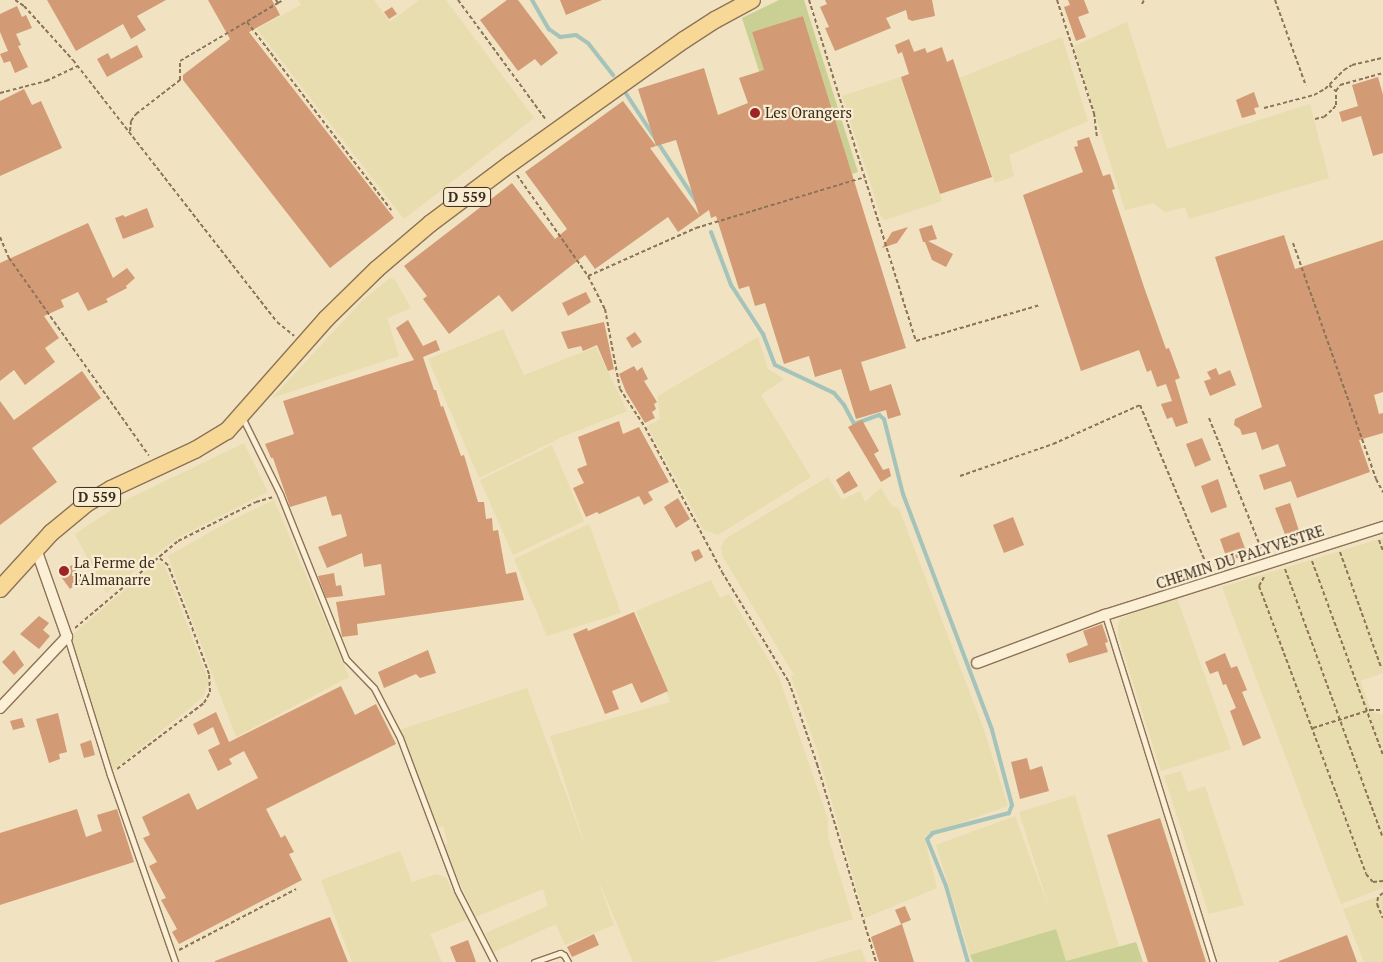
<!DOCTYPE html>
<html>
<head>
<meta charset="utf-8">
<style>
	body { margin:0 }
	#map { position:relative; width:1383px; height:962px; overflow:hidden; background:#f1e2c1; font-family:"PT Serif",serif }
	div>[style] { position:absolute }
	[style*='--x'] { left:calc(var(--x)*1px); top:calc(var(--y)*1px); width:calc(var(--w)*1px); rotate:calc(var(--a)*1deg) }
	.farmland>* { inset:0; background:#e7ddae }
	.green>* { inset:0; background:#cad094 }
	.stream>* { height:4px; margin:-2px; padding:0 2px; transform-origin:2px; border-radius:2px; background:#a4c3ba }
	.building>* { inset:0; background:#d29a75 }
	.path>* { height:2px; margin-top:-1px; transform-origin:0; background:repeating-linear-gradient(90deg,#8c7357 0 4px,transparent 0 6.5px) }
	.roads { filter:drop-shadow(1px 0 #8c7357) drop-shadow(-1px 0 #8c7357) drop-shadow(0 1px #8c7357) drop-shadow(0 -1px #8c7357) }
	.service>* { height:5px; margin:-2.5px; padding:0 2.5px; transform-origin:2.5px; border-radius:2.5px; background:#fbefd5 }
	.minor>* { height:10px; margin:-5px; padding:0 5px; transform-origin:5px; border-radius:5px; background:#fbefd5 }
	.primary>* { height:16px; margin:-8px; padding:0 8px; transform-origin:8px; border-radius:8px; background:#f7d897 }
	.dots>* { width:14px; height:14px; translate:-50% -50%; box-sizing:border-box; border:2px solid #f8ecd2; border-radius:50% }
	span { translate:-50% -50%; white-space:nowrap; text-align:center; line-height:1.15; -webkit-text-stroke:4.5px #f8ecd2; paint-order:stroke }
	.shield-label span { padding:1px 4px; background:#f8ecd2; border:1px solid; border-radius:4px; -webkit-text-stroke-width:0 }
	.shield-label { font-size:14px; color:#3b2b1d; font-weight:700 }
	.poi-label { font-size:15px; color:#3b2b1d }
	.left { translate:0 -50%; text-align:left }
	.street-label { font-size:15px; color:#3b2b1d }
</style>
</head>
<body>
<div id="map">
	<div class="farmland">
		<div style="clip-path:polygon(298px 0,374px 0,390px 22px,419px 0,446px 0,534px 118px,404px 219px,257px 29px,301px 5px)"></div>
		<div style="clip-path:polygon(1127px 22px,1167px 149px,1310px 104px,1329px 178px,1189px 219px,1185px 207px,1165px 212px,1153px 203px,1125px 210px,1074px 46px)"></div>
		<div style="clip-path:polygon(1062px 37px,1088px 121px,1009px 155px,1014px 176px,995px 183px,959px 78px)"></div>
		<div style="clip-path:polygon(901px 77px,942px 201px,885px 220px,881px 216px,842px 96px)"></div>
		<div style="clip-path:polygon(390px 278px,395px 280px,411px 308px,387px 318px,399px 356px,272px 398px,362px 301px)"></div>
		<div style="clip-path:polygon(503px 329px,524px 375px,596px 347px,627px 411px,562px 437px,479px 478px,428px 359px)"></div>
		<div style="clip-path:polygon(758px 337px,768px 369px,784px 379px,761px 395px,811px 477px,718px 535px,704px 530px,647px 426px,660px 419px,658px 396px)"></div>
		<div style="clip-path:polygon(244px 443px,268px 492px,177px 538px,106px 593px,75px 534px,130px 498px)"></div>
		<div style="clip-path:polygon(552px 445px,584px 521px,513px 555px,480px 480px)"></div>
		<div style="clip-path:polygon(828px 477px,842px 500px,860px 491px,865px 502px,881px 488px,891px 505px,899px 509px,983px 727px,1008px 806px,924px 836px,937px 888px,865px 918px,817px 750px,791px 676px,794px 675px,723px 557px,721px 548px,725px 539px)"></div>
		<div style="clip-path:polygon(274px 500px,349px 677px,236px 737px,168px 556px,228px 522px)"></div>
		<div style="clip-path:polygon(589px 524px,621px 613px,547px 636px,514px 559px)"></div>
		<div style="clip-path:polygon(1383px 538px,1383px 673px,1360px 681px,1372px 712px,1383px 715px,1383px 888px,1341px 904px,1222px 587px)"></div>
		<div style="clip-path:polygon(156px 563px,164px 564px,209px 682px,203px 697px,112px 771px,70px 637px)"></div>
		<div style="clip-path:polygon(711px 580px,720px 598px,729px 594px,779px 677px,828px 819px,828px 837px,853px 919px,712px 962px,633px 962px,597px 877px,614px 925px,565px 945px,556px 924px,494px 952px,485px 933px,548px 906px,543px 889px,476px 917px,442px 845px,448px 843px,443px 826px,437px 828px,399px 730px,527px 688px,587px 851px,550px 736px,670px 702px,636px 611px)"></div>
		<div style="clip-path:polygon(1177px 598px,1231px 749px,1161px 771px,1118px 635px,1118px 624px,1121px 618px)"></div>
		<div style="clip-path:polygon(1181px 771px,1188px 792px,1205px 786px,1244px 905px,1209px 914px,1164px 776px)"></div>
		<div style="clip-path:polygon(1075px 795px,1119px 947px,1066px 961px,1055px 929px,970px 955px,936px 845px,1015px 816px,1050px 911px,1019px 812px)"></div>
		<div style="clip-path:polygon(400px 851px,412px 882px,437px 874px,446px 878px,468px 919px,430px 934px,442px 962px,352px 962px,321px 880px)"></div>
		<div style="clip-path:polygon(1383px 895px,1383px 962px,1364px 962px,1343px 909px)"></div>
		<div style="clip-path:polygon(861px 949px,866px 962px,815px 962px)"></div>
	</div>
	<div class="green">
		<div style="clip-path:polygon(779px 0,804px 0,858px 172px,852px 174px,803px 16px,752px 32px,770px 88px,765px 90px,742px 18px)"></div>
		<div style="clip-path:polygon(1056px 929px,1066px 961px,1136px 942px,1143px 962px,973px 962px,970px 955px)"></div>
	</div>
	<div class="stream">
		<div style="--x:532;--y:0;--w:34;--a:60"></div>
		<div style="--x:549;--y:29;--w:14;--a:36"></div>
		<div style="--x:560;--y:37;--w:16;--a:-7"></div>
		<div style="--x:576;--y:35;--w:14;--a:34"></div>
		<div style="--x:588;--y:43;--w:41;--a:52"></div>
		<div style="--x:625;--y:92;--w:132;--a:57"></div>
		<div style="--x:711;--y:232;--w:57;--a:69.3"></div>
		<div style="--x:731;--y:285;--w:59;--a:56.9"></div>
		<div style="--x:763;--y:334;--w:33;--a:69"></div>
		<div style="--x:775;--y:365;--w:65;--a:25.4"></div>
		<div style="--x:834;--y:393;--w:16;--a:50"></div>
		<div style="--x:844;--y:405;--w:21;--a:62"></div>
		<div style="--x:854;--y:424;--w:27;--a:-20"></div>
		<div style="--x:879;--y:415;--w:6;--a:39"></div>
		<div style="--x:884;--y:419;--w:77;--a:75.8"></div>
		<div style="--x:903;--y:494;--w:252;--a:69.3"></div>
		<div style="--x:992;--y:730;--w:78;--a:75.1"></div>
		<div style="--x:1012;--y:805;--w:9;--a:111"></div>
		<div style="--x:1009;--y:813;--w:79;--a:165.3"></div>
		<div style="--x:933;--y:833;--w:8;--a:135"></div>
		<div style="--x:927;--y:839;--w:51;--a:68"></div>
		<div style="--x:946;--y:886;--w:79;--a:73.9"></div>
	</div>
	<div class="building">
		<div style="clip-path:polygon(47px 0,166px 0,137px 16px,146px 30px,131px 39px,123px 24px,76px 51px)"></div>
		<div style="clip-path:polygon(208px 0,272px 0,280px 15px,249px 32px,394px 218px,330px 268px,183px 80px,183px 75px,230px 39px)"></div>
		<div style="clip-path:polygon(507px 0,518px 0,558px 53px,541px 66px,535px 59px,518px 71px,480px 20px)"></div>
		<div style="clip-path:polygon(560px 0,602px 0,566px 15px)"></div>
		<div style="clip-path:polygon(825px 0,932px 0,935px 16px,912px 21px,908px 19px,906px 10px,886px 18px,891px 28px,835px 51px,825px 28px,829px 27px,820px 7px,827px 4px)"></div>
		<div style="clip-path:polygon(1068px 0,1084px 0,1089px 13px,1078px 17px,1086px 37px,1076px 41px,1064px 7px,1070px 5px)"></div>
		<div style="clip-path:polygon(17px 6px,22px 17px,26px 15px,32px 28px,16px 34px,21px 45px,18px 46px,28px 67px,15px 73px,10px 61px,4px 63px,0 54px,8px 51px,0 32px,0 14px)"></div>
		<div style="clip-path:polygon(392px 7px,397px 14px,389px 19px,384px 12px)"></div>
		<div style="clip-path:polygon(803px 16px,906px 348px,861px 362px,870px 391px,891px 384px,901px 415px,888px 419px,886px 410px,856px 419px,841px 369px,815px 377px,809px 356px,784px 364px,765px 303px,755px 306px,749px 286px,739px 289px,716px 216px,711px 218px,709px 210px,678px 232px,668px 217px,595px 269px,585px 255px,512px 312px,499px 295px,449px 334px,423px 299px,427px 296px,404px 266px,512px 183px,555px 239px,567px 229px,525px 172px,623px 101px,656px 146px,650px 148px,699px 215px,676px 140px,656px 146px,638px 89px,704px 68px,718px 115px,748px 103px,739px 78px,764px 70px,752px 32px)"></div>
		<div style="clip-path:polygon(909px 39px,914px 52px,925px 48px,927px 53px,942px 47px,947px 62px,953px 59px,992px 177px,940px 194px,901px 77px,909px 74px,902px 52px,898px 54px,895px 45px)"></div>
		<div style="clip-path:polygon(137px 45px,143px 57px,107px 77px,97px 59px,108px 53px,111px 59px)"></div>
		<div style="clip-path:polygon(1378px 77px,1383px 95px,1383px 153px,1373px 156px,1361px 116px,1342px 122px,1339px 112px,1358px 106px,1352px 85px)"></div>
		<div style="clip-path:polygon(24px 89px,32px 105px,41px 101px,62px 148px,0 176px,0 101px)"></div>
		<div style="clip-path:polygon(1254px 92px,1259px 107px,1254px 108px,1256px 114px,1242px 118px,1236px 100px)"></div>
		<div style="clip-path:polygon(1089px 137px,1103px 176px,1110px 174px,1115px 189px,1112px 190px,1144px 287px,1166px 349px,1169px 348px,1180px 378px,1175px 380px,1188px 423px,1176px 427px,1172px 417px,1167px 419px,1161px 404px,1172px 401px,1166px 384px,1157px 387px,1151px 370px,1147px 372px,1139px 350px,1081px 371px,1023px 195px,1083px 172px,1074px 147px,1078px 146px,1077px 141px)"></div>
		<div style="clip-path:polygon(147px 208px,154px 227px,123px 239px,115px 218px,123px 215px,125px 217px)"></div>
		<div style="clip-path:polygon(88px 223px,113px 278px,127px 268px,135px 278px,126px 286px,127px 288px,106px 299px,108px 302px,88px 311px,78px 292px,61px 300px,64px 307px,44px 316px,59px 338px,45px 348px,55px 362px,25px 385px,14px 370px,0 381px,0 263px)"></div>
		<div style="clip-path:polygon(932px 225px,937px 239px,928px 241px,953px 254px,946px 267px,932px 260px,925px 242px,923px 242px,919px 229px)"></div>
		<div style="clip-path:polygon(908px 227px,897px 243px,882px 248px,892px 232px)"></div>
		<div style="clip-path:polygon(1284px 235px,1295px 269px,1383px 240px,1383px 392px,1374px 395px,1379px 414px,1383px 413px,1383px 433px,1359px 440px,1370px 472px,1297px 498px,1291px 481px,1264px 490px,1259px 475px,1286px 466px,1278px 444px,1262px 450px,1256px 432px,1242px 435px,1240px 429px,1234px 425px,1235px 419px,1262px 407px,1215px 257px)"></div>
		<div style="clip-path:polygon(586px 292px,591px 302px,568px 316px,562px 303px)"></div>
		<div style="clip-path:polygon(408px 320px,423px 346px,436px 340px,440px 350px,423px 357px,434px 390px,436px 390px,441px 407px,443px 406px,461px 456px,464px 455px,478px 502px,484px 502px,486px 519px,492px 518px,493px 531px,498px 530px,506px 574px,516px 572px,524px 600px,357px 624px,358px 635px,342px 637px,336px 602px,385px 595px,381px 564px,364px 567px,362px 553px,327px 568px,318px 547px,347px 536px,341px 514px,332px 516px,326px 496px,290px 507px,273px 458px,271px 458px,265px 444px,294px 434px,283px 401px,414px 360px,396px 328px)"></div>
		<div style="clip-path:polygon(604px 322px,614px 369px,608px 371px,597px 345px,583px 351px,581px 346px,568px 349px,561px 332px)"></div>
		<div style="clip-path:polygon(635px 332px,642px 342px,632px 348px,626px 338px)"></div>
		<div style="clip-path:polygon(634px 366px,637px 371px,642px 367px,648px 379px,644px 381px,657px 402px,654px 404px,656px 409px,652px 412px,655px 418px,645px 423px,626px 392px,619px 374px)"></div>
		<div style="clip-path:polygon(1216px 368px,1219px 375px,1230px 370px,1236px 385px,1210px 396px,1204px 381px,1211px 379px,1207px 372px)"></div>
		<div style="clip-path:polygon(82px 371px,101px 398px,32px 448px,57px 482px,0 525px,0 401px,14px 420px)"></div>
		<div style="clip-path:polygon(862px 420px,879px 451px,874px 454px,883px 470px,889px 468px,891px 476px,881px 482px,848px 427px)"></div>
		<div style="clip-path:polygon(619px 421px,623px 434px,639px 427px,669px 482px,648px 492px,653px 500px,644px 505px,639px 496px,599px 514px,597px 512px,586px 517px,573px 488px,584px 483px,577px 469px,587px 465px,578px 437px)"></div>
		<div style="clip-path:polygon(1202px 438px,1211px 460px,1195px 467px,1186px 444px)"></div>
		<div style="clip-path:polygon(849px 471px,858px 486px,844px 494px,836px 480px)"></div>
		<div style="clip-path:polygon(1218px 479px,1227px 507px,1211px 513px,1201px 486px)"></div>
		<div style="clip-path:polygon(678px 498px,690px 519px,676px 528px,664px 507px)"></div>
		<div style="clip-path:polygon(1290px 503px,1302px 540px,1289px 545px,1275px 508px)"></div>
		<div style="clip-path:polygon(1013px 517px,1024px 545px,1004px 553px,993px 525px)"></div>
		<div style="clip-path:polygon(1239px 532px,1247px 554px,1228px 562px,1220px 539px)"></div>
		<div style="clip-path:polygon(699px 549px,703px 557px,695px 562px,691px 552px)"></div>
		<div style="clip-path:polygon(72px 565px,83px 579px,70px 589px,59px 574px)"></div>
		<div style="clip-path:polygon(334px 573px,336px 586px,341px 585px,343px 596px,326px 598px,318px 576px)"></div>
		<div style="clip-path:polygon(634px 612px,668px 691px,641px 703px,632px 683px,612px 691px,619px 709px,605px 714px,573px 634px,587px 628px,588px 631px)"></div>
		<div style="clip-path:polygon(39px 616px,49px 623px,43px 630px,50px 636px,39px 649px,20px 634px)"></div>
		<div style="clip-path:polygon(1102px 624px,1108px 642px,1105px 643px,1108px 652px,1069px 663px,1066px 654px,1088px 645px,1083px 631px)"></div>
		<div style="clip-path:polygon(14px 650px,24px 665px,14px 675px,2px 662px)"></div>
		<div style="clip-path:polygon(428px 650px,436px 673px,420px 678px,416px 674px,384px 688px,378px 672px)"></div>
		<div style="clip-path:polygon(1225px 653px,1231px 668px,1237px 666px,1247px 690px,1242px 692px,1261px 738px,1243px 746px,1230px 711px,1236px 708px,1226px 684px,1223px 685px,1218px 671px,1210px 674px,1205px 662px)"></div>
		<div style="clip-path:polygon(341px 686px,355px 715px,376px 704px,396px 744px,266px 809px,281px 838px,285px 835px,294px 852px,289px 854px,302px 880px,179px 944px,172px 932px,177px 929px,161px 900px,166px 898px,149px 866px,157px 862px,143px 838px,150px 835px,142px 817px,189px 793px,197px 810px,258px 778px,244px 751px,229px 759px,232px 764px,218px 771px,208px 750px,220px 744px,213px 727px,198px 735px,193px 724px,216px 712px,229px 742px)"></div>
		<div style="clip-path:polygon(58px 713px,67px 752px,59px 754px,60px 759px,49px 763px,36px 719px)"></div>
		<div style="clip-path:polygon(22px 718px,25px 727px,13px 730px,10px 721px)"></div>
		<div style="clip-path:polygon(91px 740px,95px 755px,84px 758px,80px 744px)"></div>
		<div style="clip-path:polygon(1027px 758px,1030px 770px,1042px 766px,1049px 791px,1020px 799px,1011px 762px)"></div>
		<div style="clip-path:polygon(77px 809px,86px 837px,102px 831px,97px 815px,117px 809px,134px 862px,0 905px,0 833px)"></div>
		<div style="clip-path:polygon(1160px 818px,1206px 962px,1148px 962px,1107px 835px)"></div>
		<div style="clip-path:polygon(905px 906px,911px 920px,901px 924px,895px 910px)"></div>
		<div style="clip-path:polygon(330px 917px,348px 962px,215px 962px,215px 961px)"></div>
		<div style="clip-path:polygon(902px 924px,914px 962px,879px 962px,871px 937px)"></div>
		<div style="clip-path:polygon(594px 934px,599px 945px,572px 957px,567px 947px)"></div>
		<div style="clip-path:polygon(1347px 935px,1357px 962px,1279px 962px,1279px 961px)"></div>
		<div style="clip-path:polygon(468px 940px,476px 962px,456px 962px,450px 947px)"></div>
	</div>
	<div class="path">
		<div style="--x:15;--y:0;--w:11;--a:34"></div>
		<div style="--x:24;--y:6;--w:73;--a:47.8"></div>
		<div style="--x:73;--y:60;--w:332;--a:52.1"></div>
		<div style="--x:277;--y:322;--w:22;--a:39"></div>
		<div style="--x:458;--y:0;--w:149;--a:53.7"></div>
		<div style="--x:809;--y:0;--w:357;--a:72.6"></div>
		<div style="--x:916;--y:341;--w:129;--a:-16.2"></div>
		<div style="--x:1057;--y:0;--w:119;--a:71.9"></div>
		<div style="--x:1094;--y:113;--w:24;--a:83"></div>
		<div style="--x:1275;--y:0;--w:91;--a:70.2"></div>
		<div style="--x:278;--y:3;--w:6;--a:-31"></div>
		<div style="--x:1142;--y:4;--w:4;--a:-63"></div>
		<div style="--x:247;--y:22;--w:237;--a:52.5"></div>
		<div style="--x:1329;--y:85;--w:9;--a:41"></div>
		<div style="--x:0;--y:93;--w:48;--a:-14.6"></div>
		<div style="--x:46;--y:81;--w:35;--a:-25"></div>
		<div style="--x:1264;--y:108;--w:52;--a:-14.6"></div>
		<div style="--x:1314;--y:95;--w:13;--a:-29"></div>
		<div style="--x:1325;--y:89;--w:27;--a:-45"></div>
		<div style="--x:1344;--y:70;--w:9;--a:-32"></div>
		<div style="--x:1352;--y:65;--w:32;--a:-13"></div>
		<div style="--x:1315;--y:119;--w:9;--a:-13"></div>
		<div style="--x:1324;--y:117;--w:12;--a:-42"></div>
		<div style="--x:1333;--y:109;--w:5;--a:-53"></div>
		<div style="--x:1336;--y:105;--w:14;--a:-90"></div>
		<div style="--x:1336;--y:91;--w:7;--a:-56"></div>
		<div style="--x:1340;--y:85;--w:45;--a:-15.6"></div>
		<div style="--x:130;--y:131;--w:10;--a:-84"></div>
		<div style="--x:131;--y:121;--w:9;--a:-54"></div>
		<div style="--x:136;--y:114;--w:56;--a:-37.7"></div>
		<div style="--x:180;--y:80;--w:19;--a:-90"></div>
		<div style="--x:180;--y:61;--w:114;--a:-30.6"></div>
		<div style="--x:278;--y:3;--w:4;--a:-124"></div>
		<div style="--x:517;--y:175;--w:123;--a:54.9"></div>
		<div style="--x:588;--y:276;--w:118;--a:-24"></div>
		<div style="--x:696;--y:228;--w:177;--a:-16.8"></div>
		<div style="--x:0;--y:237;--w:23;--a:67"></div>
		<div style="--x:9;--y:258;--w:242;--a:54.7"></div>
		<div style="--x:1293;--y:243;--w:250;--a:70.6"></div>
		<div style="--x:1376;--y:479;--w:15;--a:62"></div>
		<div style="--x:588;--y:276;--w:37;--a:63"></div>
		<div style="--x:605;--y:309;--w:81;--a:79.4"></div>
		<div style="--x:620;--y:389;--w:45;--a:56.7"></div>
		<div style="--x:645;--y:427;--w:164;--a:62"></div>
		<div style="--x:722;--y:572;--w:129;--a:58.7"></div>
		<div style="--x:789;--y:682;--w:87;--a:71.1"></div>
		<div style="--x:817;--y:764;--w:207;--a:73.4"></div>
		<div style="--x:1209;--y:418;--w:145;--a:68.2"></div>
		<div style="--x:960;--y:476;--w:98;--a:-19"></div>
		<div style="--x:1053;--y:444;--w:95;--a:-24.1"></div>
		<div style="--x:1140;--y:405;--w:180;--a:67.4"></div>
		<div style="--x:1379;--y:540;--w:12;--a:70"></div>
		<div style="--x:1340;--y:552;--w:122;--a:70.4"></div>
		<div style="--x:1312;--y:561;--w:207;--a:69.9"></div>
		<div style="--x:1285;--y:569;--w:286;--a:70"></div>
		<div style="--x:1264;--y:577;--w:10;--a:119"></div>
		<div style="--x:1259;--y:586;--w:307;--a:69.6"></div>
		<div style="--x:1366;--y:874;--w:11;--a:49"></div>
		<div style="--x:1373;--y:882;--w:10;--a:-6"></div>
		<div style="--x:75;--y:628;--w:135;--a:-40.2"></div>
		<div style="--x:178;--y:541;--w:87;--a:-26.6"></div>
		<div style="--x:256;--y:502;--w:19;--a:-16"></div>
		<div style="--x:1313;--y:728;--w:60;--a:-17.5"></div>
		<div style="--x:1370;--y:710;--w:13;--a:0"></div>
		<div style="--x:117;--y:769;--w:109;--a:-37.2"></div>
		<div style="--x:204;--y:703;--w:13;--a:-61"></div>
		<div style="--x:210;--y:692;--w:18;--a:-93"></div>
		<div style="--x:209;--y:674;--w:64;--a:-110.1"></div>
		<div style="--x:187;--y:614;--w:53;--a:-111.2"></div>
		<div style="--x:168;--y:565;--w:13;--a:-141"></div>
		<div style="--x:1383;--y:893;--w:6;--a:141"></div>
		<div style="--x:1378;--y:897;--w:7;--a:98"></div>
		<div style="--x:1377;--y:904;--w:15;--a:67"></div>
		<div style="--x:179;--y:950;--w:132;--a:-27.5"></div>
	</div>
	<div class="roads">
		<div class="service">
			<div style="--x:242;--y:417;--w:86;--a:63.7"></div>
			<div style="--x:280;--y:494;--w:178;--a:68.2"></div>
			<div style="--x:346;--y:659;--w:40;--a:46"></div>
			<div style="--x:374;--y:688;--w:56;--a:62.5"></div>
			<div style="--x:400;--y:738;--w:162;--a:69.4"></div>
			<div style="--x:457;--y:890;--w:81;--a:62.8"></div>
			<div style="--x:1105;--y:615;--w:363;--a:72.7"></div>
			<div style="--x:67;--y:637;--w:145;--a:72.7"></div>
			<div style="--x:110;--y:775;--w:198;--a:70.8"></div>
			<div style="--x:534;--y:962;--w:28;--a:-19"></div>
			<div style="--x:560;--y:953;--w:4;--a:27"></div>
			<div style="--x:564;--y:955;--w:8;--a:60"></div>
		</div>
		<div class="minor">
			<div style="--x:977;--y:663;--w:137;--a:-20.6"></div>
			<div style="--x:1105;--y:615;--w:292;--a:-17.6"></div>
			<div style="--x:0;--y:708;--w:98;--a:-46.7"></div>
			<div style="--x:67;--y:637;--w:93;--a:-109.4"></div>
		</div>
		<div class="primary">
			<div style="--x:0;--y:589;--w:76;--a:-47.7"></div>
			<div style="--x:51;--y:533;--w:45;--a:-39.6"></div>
			<div style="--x:86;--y:504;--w:29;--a:-31"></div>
			<div style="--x:111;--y:489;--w:93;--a:-24.9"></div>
			<div style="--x:195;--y:450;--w:37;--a:-31"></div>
			<div style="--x:227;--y:431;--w:149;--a:-48.5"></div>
			<div style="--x:326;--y:319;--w:71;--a:-44.4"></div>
			<div style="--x:377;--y:269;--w:71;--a:-40.4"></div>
			<div style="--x:431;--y:223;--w:99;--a:-36.8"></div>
			<div style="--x:510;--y:164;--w:214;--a:-35.5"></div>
			<div style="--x:684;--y:40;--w:37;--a:-33"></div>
			<div style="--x:715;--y:20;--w:42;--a:-28.4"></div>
		</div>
	</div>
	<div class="dots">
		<div style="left:755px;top:113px;background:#9f2325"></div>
		<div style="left:64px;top:571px;background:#9f2325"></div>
	</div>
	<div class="shield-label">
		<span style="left:467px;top:197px">D 559</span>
		<span style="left:97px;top:497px">D 559</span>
	</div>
	<div class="poi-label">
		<span class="left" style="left:765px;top:113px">Les Orangers</span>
		<span class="left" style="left:74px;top:571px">La Ferme de<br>l'Almanarre</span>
	</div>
	<div class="street-label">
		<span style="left:1240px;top:557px;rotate:-18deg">CHEMIN DU PALYVESTRE</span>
	</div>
</div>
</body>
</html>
